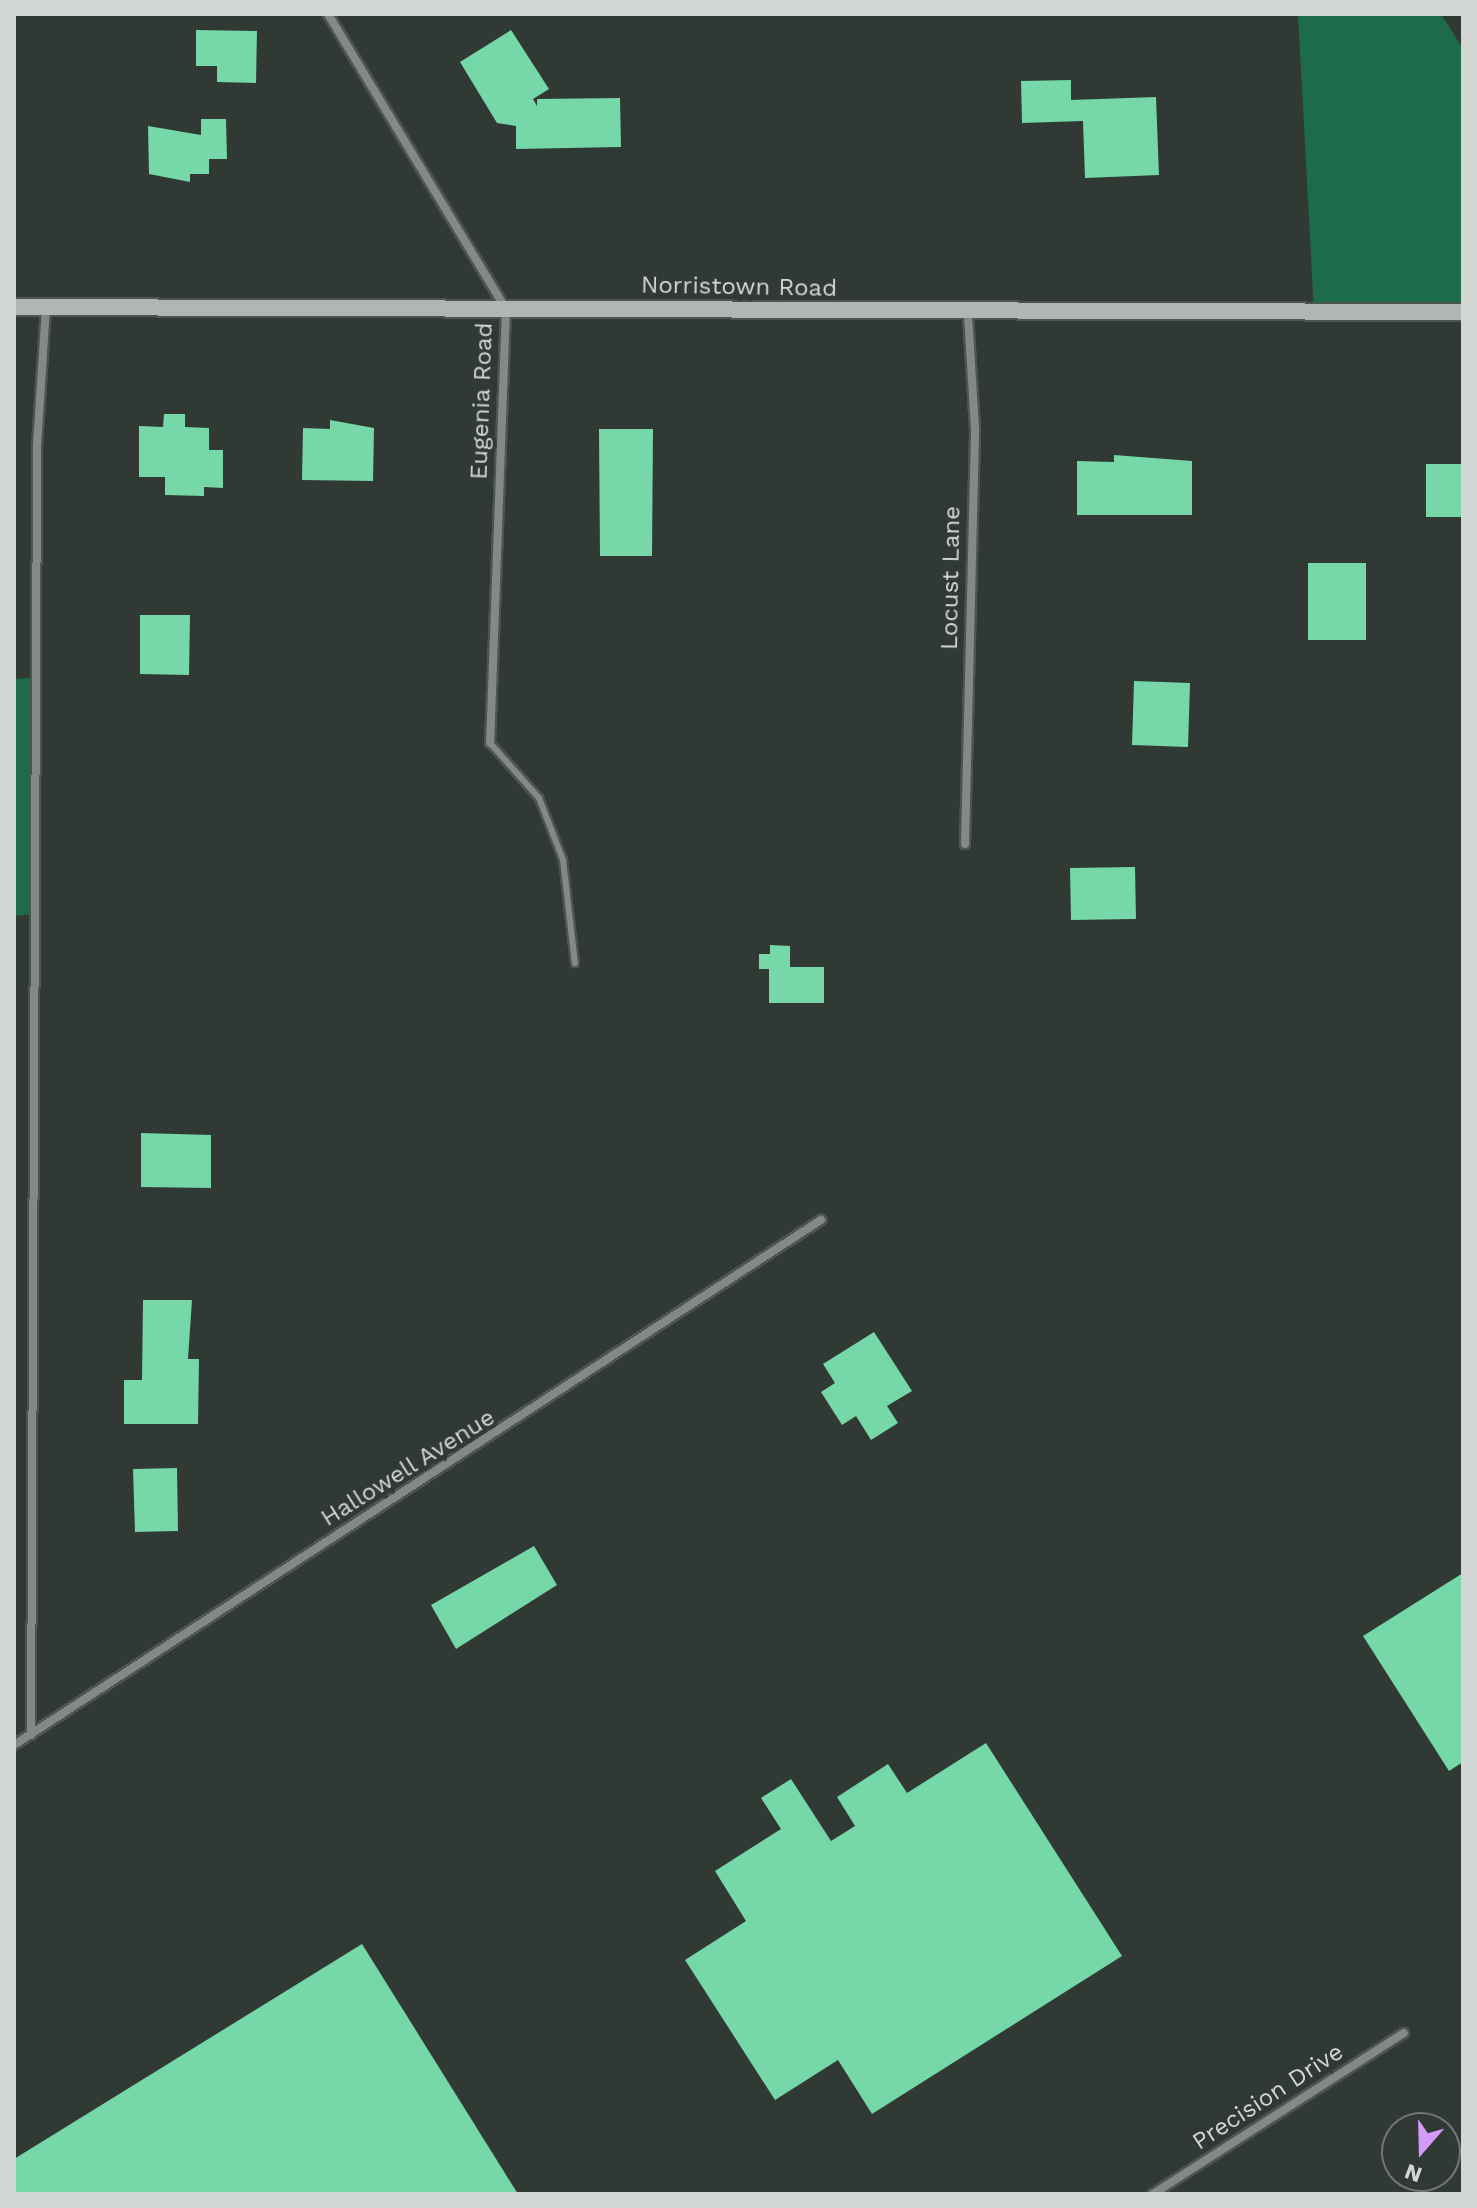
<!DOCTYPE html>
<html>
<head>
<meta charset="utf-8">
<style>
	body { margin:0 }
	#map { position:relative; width:1477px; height:2208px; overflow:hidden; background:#303934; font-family:"Work Sans",sans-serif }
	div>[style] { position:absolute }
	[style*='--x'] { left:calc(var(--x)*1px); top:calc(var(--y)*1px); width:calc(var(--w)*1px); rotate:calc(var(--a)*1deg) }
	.forest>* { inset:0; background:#1d6b4b }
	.building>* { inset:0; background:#76d7a9 }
	.roads { filter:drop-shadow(2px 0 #4d5551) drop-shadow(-2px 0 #4d5551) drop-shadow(0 2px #4d5551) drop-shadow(0 -2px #4d5551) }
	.lane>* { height:6px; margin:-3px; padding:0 3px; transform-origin:3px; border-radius:3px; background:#848986 }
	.street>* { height:8px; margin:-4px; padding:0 4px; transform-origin:4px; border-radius:4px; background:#848986 }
	.secondary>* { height:16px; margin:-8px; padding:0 8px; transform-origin:8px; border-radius:8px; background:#b0b7b3 }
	span { translate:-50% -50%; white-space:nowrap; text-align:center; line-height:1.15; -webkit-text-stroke:8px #303934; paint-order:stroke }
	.street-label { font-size:24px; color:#d2d7d4 }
	.frame { position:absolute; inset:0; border:16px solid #d2d7d4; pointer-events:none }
	.north { position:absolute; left:1381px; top:2112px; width:80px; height:80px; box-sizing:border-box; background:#303934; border:2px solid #717874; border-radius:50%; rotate:200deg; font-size:22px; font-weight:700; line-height:32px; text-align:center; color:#d2d7d4 }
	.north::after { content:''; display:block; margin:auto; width:28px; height:36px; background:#d69bfa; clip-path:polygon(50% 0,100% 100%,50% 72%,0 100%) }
</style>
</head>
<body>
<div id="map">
	<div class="forest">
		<div style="clip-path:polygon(1298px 14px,1441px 14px,1463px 49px,1463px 312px,1314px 312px)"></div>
		<div style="clip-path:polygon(36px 677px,35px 914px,14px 916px,14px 679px)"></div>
	</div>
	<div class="building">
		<div style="clip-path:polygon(196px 30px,257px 31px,256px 83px,217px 82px,217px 66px,196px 66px)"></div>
		<div style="clip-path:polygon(511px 30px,549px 89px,533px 99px,537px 106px,537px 99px,620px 98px,621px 147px,516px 149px,516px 126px,497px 123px,460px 62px)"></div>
		<div style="clip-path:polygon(1071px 80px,1071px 100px,1156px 97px,1159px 175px,1085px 178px,1083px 121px,1022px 123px,1021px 81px)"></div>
		<div style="clip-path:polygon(201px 119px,226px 119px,227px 159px,209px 159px,209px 174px,190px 174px,190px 182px,149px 174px,148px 126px,201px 135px)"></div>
		<div style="clip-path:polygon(164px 414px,185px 414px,185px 427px,209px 428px,209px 450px,223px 450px,223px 488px,204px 487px,204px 496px,165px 495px,165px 477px,139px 477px,139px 426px,163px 427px)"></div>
		<div style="clip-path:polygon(330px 420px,374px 428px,373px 481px,302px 480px,303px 428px,330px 429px)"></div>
		<div style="clip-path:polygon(599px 429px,653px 429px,652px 556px,600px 556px)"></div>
		<div style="clip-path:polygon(1114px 455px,1192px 461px,1192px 515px,1077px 515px,1077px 461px,1114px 462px)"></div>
		<div style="clip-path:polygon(1426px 464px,1463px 464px,1463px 517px,1426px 517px)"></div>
		<div style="clip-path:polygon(1308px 563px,1366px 563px,1366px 640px,1308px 640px)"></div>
		<div style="clip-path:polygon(140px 615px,190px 615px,189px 675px,140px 674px)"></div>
		<div style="clip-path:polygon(1134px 681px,1190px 683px,1188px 747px,1132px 745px)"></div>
		<div style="clip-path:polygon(1135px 867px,1136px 919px,1071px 920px,1070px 868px)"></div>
		<div style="clip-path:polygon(770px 945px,790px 946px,790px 967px,824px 967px,824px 1003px,769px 1003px,769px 969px,759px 969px,759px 954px,770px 954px)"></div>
		<div style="clip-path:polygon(141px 1133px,211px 1135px,211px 1188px,141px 1187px)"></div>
		<div style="clip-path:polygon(143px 1300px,192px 1300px,188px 1359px,199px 1359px,198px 1424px,124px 1424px,124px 1380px,142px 1380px)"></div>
		<div style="clip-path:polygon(874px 1332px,912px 1391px,887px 1406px,898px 1423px,871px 1440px,856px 1416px,842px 1425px,821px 1392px,835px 1383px,823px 1364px)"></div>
		<div style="clip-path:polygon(177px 1468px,178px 1531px,135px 1532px,133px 1469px)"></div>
		<div style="clip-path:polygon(534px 1546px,557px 1585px,456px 1649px,431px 1605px)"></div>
		<div style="clip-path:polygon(1463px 1573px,1463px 1762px,1449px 1771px,1363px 1636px)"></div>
		<div style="clip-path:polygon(986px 1743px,1122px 1956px,872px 2114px,838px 2060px,775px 2100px,685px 1960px,746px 1921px,715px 1871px,781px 1829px,761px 1798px,791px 1779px,831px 1841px,855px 1826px,837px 1797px,888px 1764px,907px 1793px)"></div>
		<div style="clip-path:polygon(362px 1944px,518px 2194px,14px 2194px,14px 2159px)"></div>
	</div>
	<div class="roads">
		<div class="lane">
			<div style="--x:490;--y:743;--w:74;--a:48.3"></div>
			<div style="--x:539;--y:798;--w:66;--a:68.8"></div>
			<div style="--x:563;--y:860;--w:104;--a:83.4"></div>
		</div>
		<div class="street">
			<div style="--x:328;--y:14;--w:345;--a:58.9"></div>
			<div style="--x:506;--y:309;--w:434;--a:92.1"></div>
			<div style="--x:965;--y:844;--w:415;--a:-88.6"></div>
			<div style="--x:975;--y:429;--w:116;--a:-93.5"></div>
			<div style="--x:31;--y:1735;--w:1289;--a:-89.73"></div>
			<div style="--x:37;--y:446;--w:139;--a:-86.3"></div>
			<div style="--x:14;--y:1745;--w:963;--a:-33.05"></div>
			<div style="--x:1153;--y:2194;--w:298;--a:-32.7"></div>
		</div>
		<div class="secondary">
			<div style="--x:14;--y:307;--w:1449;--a:0.2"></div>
		</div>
	</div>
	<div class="street-label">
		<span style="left:739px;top:287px;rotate:1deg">Norristown Road</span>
		<span style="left:482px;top:401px;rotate:-88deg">Eugenia Road</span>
		<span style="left:951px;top:578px;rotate:-89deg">Locust Lane</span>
		<span style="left:408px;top:1468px;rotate:-32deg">Hallowell Avenue</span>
		<span style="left:1268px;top:2097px;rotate:-33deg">Precision Drive</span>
	</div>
	<div class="frame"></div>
	<div class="north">N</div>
</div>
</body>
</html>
